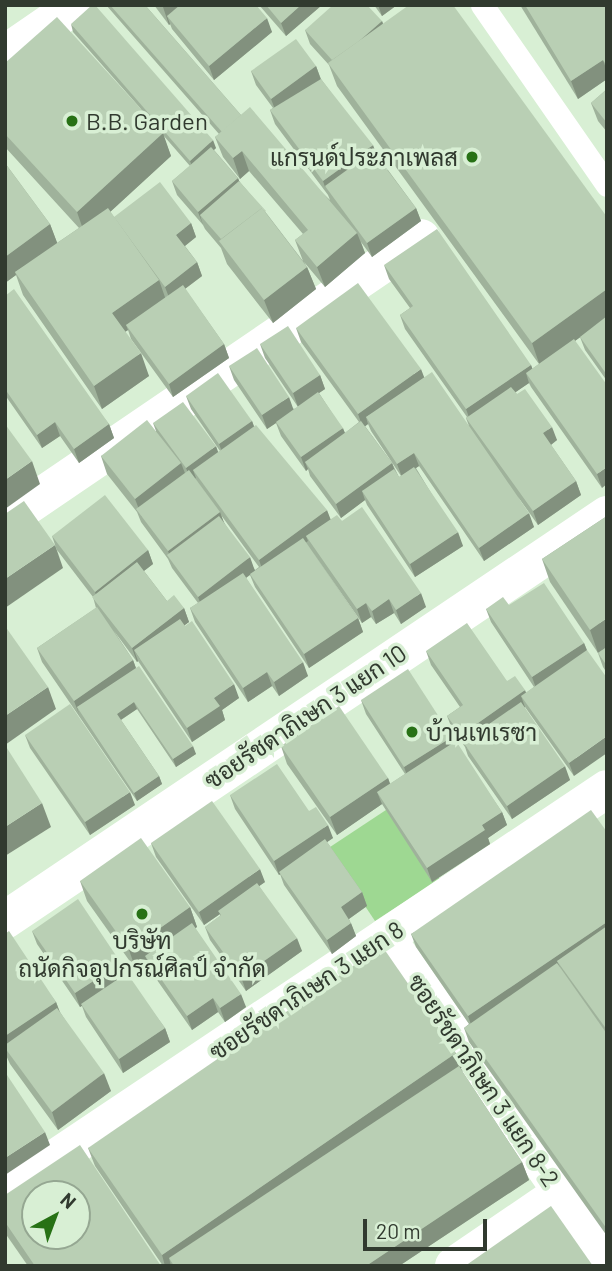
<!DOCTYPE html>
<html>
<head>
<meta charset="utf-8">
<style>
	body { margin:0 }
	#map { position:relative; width:612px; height:1271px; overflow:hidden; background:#d8efd4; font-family:Barlow,Sarabun,sans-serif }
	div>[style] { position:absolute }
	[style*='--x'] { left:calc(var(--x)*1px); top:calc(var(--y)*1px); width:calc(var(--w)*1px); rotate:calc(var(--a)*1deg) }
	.green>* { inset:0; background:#9ed892 }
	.service>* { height:23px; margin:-11.5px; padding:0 11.5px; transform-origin:11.5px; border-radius:11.5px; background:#fff }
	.minor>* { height:38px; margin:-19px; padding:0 19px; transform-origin:19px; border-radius:19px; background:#fff }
	.wall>* { inset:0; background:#9fb29b }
	.shaded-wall>* { inset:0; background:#82917e }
	.building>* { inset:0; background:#b9cfb4 }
	.dots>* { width:19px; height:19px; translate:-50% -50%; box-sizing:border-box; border:4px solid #d8efd4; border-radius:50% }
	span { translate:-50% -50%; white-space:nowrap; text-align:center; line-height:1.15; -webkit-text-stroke:7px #d8efd4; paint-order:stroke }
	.poi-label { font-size:24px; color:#313a2f }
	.left { translate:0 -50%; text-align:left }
	.right { translate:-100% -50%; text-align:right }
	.street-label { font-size:24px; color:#313a2f }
	.frame { position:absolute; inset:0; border:7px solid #313a2f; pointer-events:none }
	.north { position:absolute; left:21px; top:1180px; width:70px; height:70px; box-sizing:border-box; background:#d8efd4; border:2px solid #95a792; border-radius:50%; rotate:41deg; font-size:19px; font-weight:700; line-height:28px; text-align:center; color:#313a2f }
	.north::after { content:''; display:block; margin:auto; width:24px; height:32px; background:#277115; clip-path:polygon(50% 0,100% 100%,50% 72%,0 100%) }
	.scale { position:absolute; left:363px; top:1219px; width:124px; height:32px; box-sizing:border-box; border:4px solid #313a2f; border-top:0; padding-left:9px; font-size:21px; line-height:24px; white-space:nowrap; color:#313a2f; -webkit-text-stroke:5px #d8efd4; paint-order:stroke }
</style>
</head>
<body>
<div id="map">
	<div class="green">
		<div style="clip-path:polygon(392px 806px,440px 879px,375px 921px,327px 849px)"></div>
	</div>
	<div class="service">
		<div style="--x:482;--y:5;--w:219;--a:55.2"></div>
	</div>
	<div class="minor">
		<div style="--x:5;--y:54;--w:86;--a:-34.6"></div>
		<div style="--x:5;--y:521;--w:503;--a:-34.23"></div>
		<div style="--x:5;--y:920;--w:726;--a:-33.93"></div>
		<div style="--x:386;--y:937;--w:389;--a:55.4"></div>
		<div style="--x:5;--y:1192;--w:724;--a:-33.8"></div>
		<div style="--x:454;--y:1266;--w:130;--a:-34.3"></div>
	</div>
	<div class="wall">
		<div style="clip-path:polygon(106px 5px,145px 5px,241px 115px,330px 200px,328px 195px,275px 124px,270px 110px,273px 108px,256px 85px,251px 71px,316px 66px,321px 79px,416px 208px,421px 221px,372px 257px,361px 242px,365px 253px,325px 287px,304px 262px,307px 267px,316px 289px,273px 323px,227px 264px,221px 248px,205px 229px,203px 225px,177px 195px,172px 181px,190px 166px,163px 135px,171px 156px,110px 212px,114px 217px,191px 223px,196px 237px,185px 246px,197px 262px,202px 276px,185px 289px,224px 344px,229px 358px,173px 397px,131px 339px,128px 330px,125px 332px,149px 376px,102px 409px,23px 295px,16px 275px,5px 283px,5px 163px,50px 224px,57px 243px,79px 228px,5px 147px,5px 63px,141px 109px,73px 32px,71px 24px,216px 148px,214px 150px,238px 178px,239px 181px,267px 214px,303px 261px,295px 240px,303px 234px,249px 171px,240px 179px,223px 157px,215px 137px,219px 134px)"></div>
		<div style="clip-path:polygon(154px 5px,256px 5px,272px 32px,214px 80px,172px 29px,170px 24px,169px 25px)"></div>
		<div style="clip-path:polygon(259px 5px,322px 5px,286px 36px)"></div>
		<div style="clip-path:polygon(374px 5px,397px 5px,382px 16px)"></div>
		<div style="clip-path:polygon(520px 5px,607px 5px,607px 79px,578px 99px)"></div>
		<div style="clip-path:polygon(evenodd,382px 21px,383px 24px,607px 217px,607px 381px,585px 350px,580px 337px,575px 341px,602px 488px,531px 387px,529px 383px,515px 392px,557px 440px,551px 445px,576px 481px,581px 495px,538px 525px,518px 497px,534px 527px,484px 561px,419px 466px,416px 468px,463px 546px,415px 577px,367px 505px,365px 500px,341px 518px,310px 476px,308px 469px,306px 471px,281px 436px,276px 423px,267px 429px,234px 380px,229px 366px,294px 409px,298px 407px,265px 358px,260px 344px,320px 375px,325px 389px,319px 393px,345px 433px,359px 422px,301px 342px,296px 328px,424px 378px,469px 426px,466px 418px,467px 417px,405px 329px,400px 315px,410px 308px,389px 279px,384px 265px,531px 365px,532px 369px,539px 364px,337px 86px,329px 65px,310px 44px,305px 30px,382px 21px,368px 424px,371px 431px,401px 476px,399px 477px,392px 463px,365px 426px,368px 424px)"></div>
		<div style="clip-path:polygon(607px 89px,607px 132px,598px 121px,591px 103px)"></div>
		<div style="clip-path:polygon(5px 296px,109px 424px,114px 438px,79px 463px,60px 436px,42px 448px,5px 395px)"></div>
		<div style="clip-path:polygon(evenodd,186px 396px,252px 421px,254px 427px,330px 519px,342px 521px,426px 607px,401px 624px,394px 613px,376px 624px,371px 617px,362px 623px,312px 551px,358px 618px,363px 632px,309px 668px,255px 587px,250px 575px,246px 578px,308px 676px,279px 696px,272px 686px,248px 702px,195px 622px,190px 608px,198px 603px,172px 568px,168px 559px,141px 522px,137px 512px,107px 474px,101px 456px,156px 431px,153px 423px,218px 452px,220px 451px,191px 409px,186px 396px,221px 515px,259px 567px,255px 570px,223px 521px,221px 515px)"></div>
		<div style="clip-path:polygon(607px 516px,598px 653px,550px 582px,542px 559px)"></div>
		<div style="clip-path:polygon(52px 536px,148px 550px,153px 564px,144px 571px,167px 601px,184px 608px,189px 622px,184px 625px,239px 698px,222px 710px,225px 720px,192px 742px,138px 661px,137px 662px,114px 631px,133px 660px,136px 668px,196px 754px,176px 767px,137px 709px,121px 720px,159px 776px,162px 784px,137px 801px,42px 662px,37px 648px,96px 608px,93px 597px,57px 550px,63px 568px)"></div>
		<div style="clip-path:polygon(509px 605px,584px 643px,587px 650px,574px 776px,525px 707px,524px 707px,570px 780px,512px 819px,468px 756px,465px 747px,452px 729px,447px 716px,460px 707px,431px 665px,426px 651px,507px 681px,526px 693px,534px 687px,491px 622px,486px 609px)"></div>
		<div style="clip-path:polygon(607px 647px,607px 673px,603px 667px,598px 653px)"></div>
		<div style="clip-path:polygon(361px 700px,452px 737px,454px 742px,502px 812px,507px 825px,488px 838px,490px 844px,432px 882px,382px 804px,337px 835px,287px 764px,281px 746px,388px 778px,390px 784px,405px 774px,366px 714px)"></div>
		<div style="clip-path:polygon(25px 735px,135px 805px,90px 835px,30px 748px)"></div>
		<div style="clip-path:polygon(230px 795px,309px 811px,333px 838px,327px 842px,362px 892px,367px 906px,349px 919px,356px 936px,332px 954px,284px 885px,280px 874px,279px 875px,235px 809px)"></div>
		<div style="clip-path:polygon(607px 832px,607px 1236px,469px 1042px,464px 1028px,469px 1024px,416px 947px,411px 934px)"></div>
		<div style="clip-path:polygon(151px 843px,265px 882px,259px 886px,302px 951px,246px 991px,210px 940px,205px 927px,220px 916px,220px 914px,204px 925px,156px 857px)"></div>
		<div style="clip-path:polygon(80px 881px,190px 907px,197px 927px,195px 928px,246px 1007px,225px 1022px,218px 1012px,192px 1030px,150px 970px,148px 962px,136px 970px,87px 901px)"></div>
		<div style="clip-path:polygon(32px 931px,125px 974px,165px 1028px,170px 1042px,123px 1073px,86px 1017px,82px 1006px,80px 1007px,37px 944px)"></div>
		<div style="clip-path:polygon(5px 934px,56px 1002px,60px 1012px,111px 1091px,58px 1130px,10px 1064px,5px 1053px)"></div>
		<div style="clip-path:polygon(456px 1053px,462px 1071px,522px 1162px,529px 1180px,399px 1266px,163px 1266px,95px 1166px,88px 1148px)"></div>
		<div style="clip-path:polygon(5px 1195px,161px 1266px,28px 1266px,5px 1233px)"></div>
	</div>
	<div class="shaded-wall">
		<div style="clip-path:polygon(165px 5px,195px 5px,167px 16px,170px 24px,169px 25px,163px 7px)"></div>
		<div style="clip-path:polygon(301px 5px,322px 5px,286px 36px,281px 23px)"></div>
		<div style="clip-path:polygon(378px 5px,397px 5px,382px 16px)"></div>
		<div style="clip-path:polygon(267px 18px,272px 32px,214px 80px,209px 66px)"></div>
		<div style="clip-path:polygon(382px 21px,387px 35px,335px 63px)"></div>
		<div style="clip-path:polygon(603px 60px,607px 71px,607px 79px,578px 99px,571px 81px)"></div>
		<div style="clip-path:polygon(316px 66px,321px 80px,276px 112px,271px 99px)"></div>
		<div style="clip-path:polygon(163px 133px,171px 156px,85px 235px,77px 212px)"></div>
		<div style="clip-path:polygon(213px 140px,216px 148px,193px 169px,190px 161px)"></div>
		<div style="clip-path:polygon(373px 145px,378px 158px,325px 187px,323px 181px)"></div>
		<div style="clip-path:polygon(242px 151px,249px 171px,240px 179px,233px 158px)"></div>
		<div style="clip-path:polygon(238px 178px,243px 191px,200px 215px,203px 225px,198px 212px)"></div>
		<div style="clip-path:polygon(416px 208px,421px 221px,372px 257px,367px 243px)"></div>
		<div style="clip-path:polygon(191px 223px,196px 237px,181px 249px,176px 235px)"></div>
		<div style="clip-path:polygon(50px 224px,58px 245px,15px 272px,16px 275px,5px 283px,5px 257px)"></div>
		<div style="clip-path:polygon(357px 233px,365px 253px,325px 287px,317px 267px)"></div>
		<div style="clip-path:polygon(197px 262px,202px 276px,170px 300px,165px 287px)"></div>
		<div style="clip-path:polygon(307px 267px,316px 289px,273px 323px,264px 300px)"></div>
		<div style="clip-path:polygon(159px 280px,167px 303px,126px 325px,128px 330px,120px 335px,112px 313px)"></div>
		<div style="clip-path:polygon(607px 289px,607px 318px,540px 366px,532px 343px)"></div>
		<div style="clip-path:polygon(224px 344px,229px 358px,173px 397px,169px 384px)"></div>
		<div style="clip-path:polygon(141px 353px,149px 376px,102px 409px,94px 386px)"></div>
		<div style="clip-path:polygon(531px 365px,536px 378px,526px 373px,529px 383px,471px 423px,466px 409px)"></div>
		<div style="clip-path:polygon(421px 369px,426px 382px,366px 417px,368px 424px,363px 428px,358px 414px)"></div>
		<div style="clip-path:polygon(320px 375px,325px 389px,298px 407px,293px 393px)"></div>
		<div style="clip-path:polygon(289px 397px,294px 411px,267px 429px,262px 415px)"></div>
		<div style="clip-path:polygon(252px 421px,257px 434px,224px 457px,219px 444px)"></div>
		<div style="clip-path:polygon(55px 422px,60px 436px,42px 448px,37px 435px)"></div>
		<div style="clip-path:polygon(109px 424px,114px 438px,79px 463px,74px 449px)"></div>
		<div style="clip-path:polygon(552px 427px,557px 440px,548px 447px,543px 433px)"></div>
		<div style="clip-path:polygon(343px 428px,348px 441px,305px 462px,308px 469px,306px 471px,301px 457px)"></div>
		<div style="clip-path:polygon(216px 446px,221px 460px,193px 470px,196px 478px,191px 481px,186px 468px)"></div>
		<div style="clip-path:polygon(414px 453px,419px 466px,402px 477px,397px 464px)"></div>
		<div style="clip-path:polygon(32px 461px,40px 484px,5px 509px,5px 480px)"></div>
		<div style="clip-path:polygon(181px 463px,188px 481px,142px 517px,135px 499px)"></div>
		<div style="clip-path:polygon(392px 463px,397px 477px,362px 491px,365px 500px,341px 518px,336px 504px)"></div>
		<div style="clip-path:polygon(607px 467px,607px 484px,602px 488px,597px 474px)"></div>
		<div style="clip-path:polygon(576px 481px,581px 495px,538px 525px,533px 511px)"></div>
		<div style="clip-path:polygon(327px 510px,332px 523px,306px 536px,308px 541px,264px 574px,259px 560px)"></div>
		<div style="clip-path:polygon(220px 512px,225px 525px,171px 560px,168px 551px)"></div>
		<div style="clip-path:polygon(529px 513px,534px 527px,484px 561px,479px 548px)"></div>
		<div style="clip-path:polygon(458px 532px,463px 546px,415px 577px,410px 564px)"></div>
		<div style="clip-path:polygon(55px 545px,63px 568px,5px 608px,5px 579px)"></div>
		<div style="clip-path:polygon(148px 550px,153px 564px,99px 605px,95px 592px)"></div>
		<div style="clip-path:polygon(250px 557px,255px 571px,203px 610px,198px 597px)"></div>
		<div style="clip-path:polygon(421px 593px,426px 607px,401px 624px,396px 610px)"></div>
		<div style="clip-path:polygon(389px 599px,394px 613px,376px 624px,372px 611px)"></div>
		<div style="clip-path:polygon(366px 603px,371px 617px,362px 623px,357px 609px)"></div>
		<div style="clip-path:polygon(184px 608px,189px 622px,140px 659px,134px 650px,138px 661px,137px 662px,132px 648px)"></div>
		<div style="clip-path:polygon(358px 618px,363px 632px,309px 668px,304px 654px)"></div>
		<div style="clip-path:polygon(607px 618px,607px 647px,598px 653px,590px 630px)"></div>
		<div style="clip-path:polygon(584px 643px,589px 656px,537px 691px,532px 677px)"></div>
		<div style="clip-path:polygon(133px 660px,138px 674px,77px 707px,79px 714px,74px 701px)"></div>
		<div style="clip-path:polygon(303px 662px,308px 676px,279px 696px,274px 682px)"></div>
		<div style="clip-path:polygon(267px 672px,272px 686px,248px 702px,243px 688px)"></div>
		<div style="clip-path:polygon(234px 684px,239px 698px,222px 710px,225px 720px,192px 742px,187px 728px,214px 698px)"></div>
		<div style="clip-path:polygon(48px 687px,56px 709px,5px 745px,5px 716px)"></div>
		<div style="clip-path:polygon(525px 690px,530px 703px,521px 696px,525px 707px,467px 748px,461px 735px)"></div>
		<div style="clip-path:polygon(134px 702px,137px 709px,119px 721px,117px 714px)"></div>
		<div style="clip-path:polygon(607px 736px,607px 753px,574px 776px,569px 763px)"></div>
		<div style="clip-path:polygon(452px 737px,457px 750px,409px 781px,404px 767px)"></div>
		<div style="clip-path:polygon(193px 746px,196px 754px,176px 767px,173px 759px)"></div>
		<div style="clip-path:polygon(565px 766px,570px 780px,512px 819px,507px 806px)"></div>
		<div style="clip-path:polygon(159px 776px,162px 784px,137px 801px,134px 793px)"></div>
		<div style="clip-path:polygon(388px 778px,394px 795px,377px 792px,382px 804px,337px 835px,330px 817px)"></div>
		<div style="clip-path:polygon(130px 792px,135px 805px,90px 835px,85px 822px)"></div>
		<div style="clip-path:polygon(42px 803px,51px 827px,5px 856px,5px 827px)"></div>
		<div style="clip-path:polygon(502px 812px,507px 825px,488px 838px,490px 844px,432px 882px,427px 868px,482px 825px)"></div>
		<div style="clip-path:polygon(328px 825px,333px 838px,279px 875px,274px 861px)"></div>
		<div style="clip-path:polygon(260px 869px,265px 882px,220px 914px,218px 911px,220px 914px,204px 925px,199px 912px)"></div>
		<div style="clip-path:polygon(362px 892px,367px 906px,346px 921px,341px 907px)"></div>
		<div style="clip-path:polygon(190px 907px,197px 927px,149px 961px,145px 956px,148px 962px,136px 970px,129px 950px)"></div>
		<div style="clip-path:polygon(607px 922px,607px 939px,557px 961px,561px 970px,473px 1030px,468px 1016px)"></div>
		<div style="clip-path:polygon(351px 923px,356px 936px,332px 954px,327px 940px)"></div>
		<div style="clip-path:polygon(297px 938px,302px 951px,246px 991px,241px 977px)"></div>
		<div style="clip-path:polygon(121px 963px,126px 976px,80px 1007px,75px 993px)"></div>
		<div style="clip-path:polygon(241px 994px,246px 1007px,225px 1022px,220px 1008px)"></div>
		<div style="clip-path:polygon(213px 998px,218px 1012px,192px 1030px,187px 1016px)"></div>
		<div style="clip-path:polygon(56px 1002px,61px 1016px,5px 1048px,5px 1036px)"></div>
		<div style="clip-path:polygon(165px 1028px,170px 1042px,123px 1073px,119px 1059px)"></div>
		<div style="clip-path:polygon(456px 1053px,463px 1071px,178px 1266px,169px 1258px,171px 1266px,165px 1266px,162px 1255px)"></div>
		<div style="clip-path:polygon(104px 1073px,111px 1091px,58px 1130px,52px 1112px)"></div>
		<div style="clip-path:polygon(45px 1132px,50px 1145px,5px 1175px,5px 1158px)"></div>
		<div style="clip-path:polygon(522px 1162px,529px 1180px,399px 1266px,366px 1266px)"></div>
	</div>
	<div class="building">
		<div style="clip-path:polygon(92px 5px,95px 5px,213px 140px,190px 161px,71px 24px)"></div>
		<div style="clip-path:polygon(110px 5px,145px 5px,241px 115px,222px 132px)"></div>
		<div style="clip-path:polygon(180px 5px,256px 5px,267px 18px,209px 66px,167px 16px)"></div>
		<div style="clip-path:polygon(266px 5px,301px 5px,281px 23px)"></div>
		<div style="clip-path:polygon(333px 5px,367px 5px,382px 21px,359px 41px,332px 60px,305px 30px)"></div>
		<div style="clip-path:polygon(409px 5px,453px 5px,607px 217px,607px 289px,532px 343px,328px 63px)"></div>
		<div style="clip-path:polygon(525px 5px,607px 5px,607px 66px,603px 60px,571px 81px)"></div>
		<div style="clip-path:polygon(57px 17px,163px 133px,77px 212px,5px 134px,5px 63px)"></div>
		<div style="clip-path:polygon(296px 39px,316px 66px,271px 99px,251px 71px)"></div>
		<div style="clip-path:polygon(321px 79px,373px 145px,323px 181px,270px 110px)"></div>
		<div style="clip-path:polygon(607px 89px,607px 123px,591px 103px)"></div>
		<div style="clip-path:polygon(250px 107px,357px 233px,317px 267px,295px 240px,308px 230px,242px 151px,233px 158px,215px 137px)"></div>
		<div style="clip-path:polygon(211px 147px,238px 178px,198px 212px,172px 181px)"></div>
		<div style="clip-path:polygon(373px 151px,416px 208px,367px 243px,325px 186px)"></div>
		<div style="clip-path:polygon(5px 163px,50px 224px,5px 257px)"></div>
		<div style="clip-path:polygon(239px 181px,266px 211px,265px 212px,262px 208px,221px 239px,200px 215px)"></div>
		<div style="clip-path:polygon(160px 182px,191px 223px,176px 235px,197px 262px,165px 287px,114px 217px)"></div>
		<div style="clip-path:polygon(108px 208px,159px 280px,112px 313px,141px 353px,94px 386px,15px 272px)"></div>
		<div style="clip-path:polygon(262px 208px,307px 267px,264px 300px,219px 241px)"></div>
		<div style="clip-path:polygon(437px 229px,531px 365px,466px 409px,400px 315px,413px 306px,384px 265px)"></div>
		<div style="clip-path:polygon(358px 283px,421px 369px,358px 414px,296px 328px)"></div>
		<div style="clip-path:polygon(183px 285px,224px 344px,169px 384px,126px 325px)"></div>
		<div style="clip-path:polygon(14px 289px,109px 424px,74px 449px,55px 422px,37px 435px,5px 389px,5px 296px)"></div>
		<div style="clip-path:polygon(607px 316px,607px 375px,580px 337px)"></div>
		<div style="clip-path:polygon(288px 326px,320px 375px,293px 393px,260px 344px)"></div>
		<div style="clip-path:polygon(574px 339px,607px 385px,607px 467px,597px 474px,526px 373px)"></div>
		<div style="clip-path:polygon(257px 348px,289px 397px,262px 415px,229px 366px)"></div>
		<div style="clip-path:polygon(432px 372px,529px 513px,479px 548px,414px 453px,397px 464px,366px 417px)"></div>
		<div style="clip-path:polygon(218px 373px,252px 421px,219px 444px,186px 396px)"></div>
		<div style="clip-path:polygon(511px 387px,517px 394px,525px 389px,552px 427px,543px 433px,576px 481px,533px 511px,466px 418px)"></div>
		<div style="clip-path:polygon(318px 392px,343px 428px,301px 457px,276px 422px)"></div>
		<div style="clip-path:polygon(183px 402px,216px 446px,186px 468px,153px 423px)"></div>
		<div style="clip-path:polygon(147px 420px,181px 463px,135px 499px,101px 456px)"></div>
		<div style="clip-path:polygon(361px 421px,392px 463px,336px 504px,305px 462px)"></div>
		<div style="clip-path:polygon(5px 424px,32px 461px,5px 480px)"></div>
		<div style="clip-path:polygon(256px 425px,327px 510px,259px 560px,193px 470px)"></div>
		<div style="clip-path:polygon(414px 467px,458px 532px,410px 564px,362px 491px,394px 469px,399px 477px)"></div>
		<div style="clip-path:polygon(189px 470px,220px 512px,168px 551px,136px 509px)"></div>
		<div style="clip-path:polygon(105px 495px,148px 550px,95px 592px,52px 536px)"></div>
		<div style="clip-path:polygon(24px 501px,55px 545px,5px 579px,5px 514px)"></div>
		<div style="clip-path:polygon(362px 507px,421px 593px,396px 610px,389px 599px,372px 611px,366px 603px,357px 609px,306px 536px,337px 515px,342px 521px)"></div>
		<div style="clip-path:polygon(219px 516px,250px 557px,198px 597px,167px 555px)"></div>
		<div style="clip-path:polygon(607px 516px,607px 618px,590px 630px,542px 559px)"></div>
		<div style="clip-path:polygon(303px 538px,358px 618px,304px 654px,250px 574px)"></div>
		<div style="clip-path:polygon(137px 562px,167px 601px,174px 595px,184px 608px,132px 648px,92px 597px)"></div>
		<div style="clip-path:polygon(243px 573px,303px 662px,274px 682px,267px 672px,243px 688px,190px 608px)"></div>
		<div style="clip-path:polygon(544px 583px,584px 643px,532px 677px,486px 609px,503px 597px,509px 605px)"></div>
		<div style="clip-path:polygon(97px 607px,133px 660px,74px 701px,37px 648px)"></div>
		<div style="clip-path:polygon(180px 619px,185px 626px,192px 621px,234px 684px,214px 698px,220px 706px,187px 728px,134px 650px)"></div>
		<div style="clip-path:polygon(467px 623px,507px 681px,515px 676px,525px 690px,461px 735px,447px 716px,463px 705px,426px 651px)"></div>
		<div style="clip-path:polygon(5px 626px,48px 687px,5px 716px)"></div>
		<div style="clip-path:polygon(607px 647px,607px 666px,598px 653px)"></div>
		<div style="clip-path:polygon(587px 650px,607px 678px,607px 736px,569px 763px,521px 696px)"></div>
		<div style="clip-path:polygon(139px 666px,193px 746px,173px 759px,134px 702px,117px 714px,159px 776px,134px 793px,77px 707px)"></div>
		<div style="clip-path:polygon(408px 669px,452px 737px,404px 767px,361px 700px)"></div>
		<div style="clip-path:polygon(521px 702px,565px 766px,507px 806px,463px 742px)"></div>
		<div style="clip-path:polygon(70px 704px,130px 792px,85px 822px,25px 735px)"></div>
		<div style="clip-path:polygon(339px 706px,388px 778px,330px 817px,281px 746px)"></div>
		<div style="clip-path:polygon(456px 741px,502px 812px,482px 825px,485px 830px,427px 868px,377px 792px)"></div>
		<div style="clip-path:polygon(5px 745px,42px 803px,5px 827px)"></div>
		<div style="clip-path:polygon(277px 764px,309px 811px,316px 807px,328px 825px,274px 861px,230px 795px)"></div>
		<div style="clip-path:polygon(212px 801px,260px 869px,199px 912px,151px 843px)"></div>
		<div style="clip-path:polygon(591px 810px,607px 832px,607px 922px,468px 1016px,411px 934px)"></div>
		<div style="clip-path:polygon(141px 838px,190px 907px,129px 950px,80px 881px)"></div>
		<div style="clip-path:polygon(325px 839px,362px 892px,341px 907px,351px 923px,327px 940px,279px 872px)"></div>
		<div style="clip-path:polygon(257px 883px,297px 938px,241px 977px,205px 927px,221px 915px,218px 911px)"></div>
		<div style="clip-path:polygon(78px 899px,121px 963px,75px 993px,32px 931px)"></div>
		<div style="clip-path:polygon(192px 923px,241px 994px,220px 1008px,213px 998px,187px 1016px,145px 956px)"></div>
		<div style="clip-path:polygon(607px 926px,607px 1030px,557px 961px)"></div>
		<div style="clip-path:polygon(9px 931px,56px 1002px,5px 1036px,5px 934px)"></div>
		<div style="clip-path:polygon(382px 946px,456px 1053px,162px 1255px,88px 1148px)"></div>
		<div style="clip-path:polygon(557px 963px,607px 1034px,607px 1229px,464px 1028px)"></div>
		<div style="clip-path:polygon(127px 973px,165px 1028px,119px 1059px,81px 1004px)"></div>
		<div style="clip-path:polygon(57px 1008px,104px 1073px,52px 1112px,5px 1048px,5px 1045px)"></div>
		<div style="clip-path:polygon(459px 1066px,522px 1162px,366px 1266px,174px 1266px,169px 1258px)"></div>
		<div style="clip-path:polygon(5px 1072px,45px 1132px,5px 1158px)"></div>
		<div style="clip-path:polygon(evenodd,80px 1145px,161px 1266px,35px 1266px,5px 1222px,5px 1195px,80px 1145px,35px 1194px,77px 1194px,77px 1236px,35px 1236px,35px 1194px)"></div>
		<div style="clip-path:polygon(551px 1206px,593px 1266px,465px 1266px)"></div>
	</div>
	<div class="dots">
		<div style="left:72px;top:121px;background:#277115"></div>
		<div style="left:472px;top:157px;background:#277115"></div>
		<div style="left:412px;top:732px;background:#277115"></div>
		<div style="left:142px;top:914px;background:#277115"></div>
	</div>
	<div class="poi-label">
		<span class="left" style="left:86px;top:121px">B.B. Garden</span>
		<span class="right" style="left:458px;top:157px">แกรนด์ประภาเพลส</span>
		<span class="left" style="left:426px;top:732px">บ้านเทเรซา</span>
		<span style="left:142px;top:954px">บริษัท<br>ถนัดกิจอุปกรณ์ศิลป์ จำกัด</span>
	</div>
	<div class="street-label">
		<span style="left:305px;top:716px;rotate:-34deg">ซอยรัชดาภิเษก 3 แยก 10</span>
		<span style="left:306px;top:990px;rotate:-34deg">ซอยรัชดาภิเษก 3 แยก 8</span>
		<span style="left:484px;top:1080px;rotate:56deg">ซอยรัชดาภิเษก 3 แยก 8-2</span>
	</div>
	<div class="frame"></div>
	<div class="north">N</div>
	<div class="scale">20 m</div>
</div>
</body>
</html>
